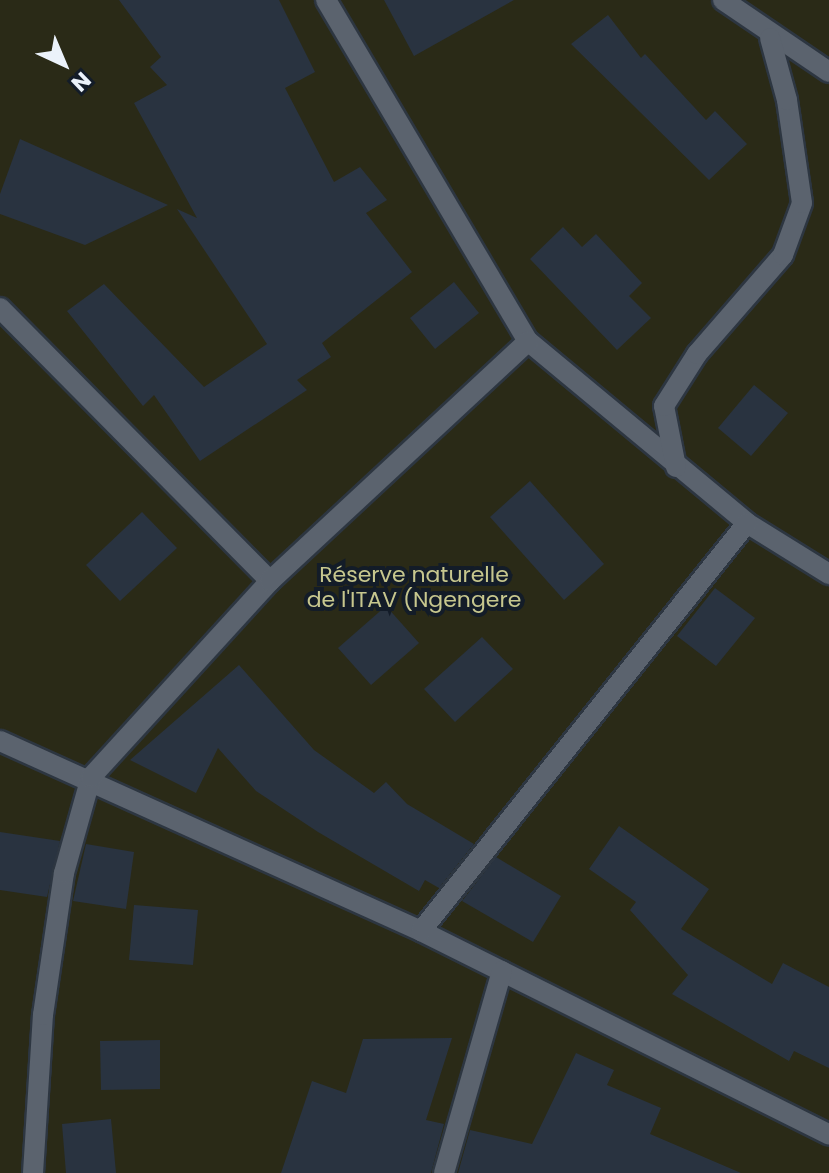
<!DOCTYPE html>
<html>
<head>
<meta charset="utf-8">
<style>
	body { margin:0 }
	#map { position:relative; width:829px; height:1173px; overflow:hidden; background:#131c28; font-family:Poppins,sans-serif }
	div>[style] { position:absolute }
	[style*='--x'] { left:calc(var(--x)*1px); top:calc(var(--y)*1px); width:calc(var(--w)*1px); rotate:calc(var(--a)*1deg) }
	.green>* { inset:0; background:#2a2a17 }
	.building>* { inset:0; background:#293340 }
	.roads { filter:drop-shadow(2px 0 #2d3641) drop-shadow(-2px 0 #2d3641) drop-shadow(0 2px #2d3641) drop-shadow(0 -2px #2d3641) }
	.minor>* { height:20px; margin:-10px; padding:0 10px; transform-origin:10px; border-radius:10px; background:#5b636e }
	span { translate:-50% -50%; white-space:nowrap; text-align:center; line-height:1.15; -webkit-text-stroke:8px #131c28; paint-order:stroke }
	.park-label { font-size:22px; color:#c7c78e }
	.north { position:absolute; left:24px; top:24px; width:80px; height:80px; -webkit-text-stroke:6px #131c28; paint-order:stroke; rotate:136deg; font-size:22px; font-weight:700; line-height:32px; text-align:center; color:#ebf2fa }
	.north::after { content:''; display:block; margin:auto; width:28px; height:36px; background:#ebf2fa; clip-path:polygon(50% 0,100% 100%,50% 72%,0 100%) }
</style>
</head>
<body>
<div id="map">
	<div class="green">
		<div style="clip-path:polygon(0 0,829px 0,829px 1173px,0 1173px)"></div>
	</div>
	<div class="building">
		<div style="clip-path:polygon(119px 0,279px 0,315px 72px,285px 88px,334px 182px,360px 167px,387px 200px,366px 213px,412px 272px,322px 343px,331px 357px,297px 380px,307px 390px,200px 461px,154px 395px,143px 406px,67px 311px,104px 284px,204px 387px,267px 344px,177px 209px,197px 218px,134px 103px,167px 85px,150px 67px,161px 57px)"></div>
		<div style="clip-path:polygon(384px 0,514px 0,414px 56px)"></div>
		<div style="clip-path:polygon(608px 15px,641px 58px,645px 54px,706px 120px,715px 111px,747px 144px,709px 180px,571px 44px)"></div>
		<div style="clip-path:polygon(20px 139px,168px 205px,85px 245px,0 214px,0 194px)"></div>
		<div style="clip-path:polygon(563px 227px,582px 247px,596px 234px,642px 283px,629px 296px,651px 318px,617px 350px,530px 259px)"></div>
		<div style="clip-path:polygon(454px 282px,479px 313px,435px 349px,410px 318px)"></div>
		<div style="clip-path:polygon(754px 385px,788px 413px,751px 456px,718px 428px)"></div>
		<div style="clip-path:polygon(530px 481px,604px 564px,564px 600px,490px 517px)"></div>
		<div style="clip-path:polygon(142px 512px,177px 548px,120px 601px,86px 565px)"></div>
		<div style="clip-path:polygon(715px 588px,755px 618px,716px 666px,677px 636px)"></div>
		<div style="clip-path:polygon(386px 606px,419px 643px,371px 685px,338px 648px)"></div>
		<div style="clip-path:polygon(482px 637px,513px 669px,455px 722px,424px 689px)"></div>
		<div style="clip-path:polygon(239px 665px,314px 750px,374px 793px,386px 782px,407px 804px,474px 844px,439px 888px,425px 880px,419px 891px,318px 832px,256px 791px,218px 748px,196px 793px,130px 760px)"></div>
		<div style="clip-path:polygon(619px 826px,709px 889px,681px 929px,772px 984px,783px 963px,829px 987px,829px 1068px,794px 1051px,789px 1061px,672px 994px,688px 975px,630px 910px,636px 902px,589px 869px)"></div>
		<div style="clip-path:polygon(0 832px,60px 841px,47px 897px,0 890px)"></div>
		<div style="clip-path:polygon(86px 844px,134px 852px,126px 909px,73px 901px)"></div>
		<div style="clip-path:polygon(496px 857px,561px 896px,533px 942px,462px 901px)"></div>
		<div style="clip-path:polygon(134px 905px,198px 910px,193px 965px,129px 960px)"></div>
		<div style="clip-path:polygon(452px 1038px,426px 1120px,444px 1124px,431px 1173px,281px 1173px,312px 1081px,346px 1093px,363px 1039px)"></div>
		<div style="clip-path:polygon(160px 1040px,160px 1089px,101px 1090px,100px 1041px)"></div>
		<div style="clip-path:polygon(576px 1053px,614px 1070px,607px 1085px,661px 1108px,650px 1134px,741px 1173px,458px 1173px,470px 1130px,532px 1144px)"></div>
		<div style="clip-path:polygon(111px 1119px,116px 1173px,66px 1173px,62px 1124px)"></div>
	</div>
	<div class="roads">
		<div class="minor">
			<div style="--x:326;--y:0;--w:396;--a:59.4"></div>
			<div style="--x:528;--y:341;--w:285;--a:39.7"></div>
			<div style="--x:747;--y:523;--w:97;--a:31.9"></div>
			<div style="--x:723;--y:0;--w:128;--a:34.2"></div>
			<div style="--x:0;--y:308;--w:384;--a:45.3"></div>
			<div style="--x:676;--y:467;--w:62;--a:-101.1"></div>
			<div style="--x:664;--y:406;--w:62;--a:-57.6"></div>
			<div style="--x:697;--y:354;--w:131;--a:-49"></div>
			<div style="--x:783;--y:255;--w:55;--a:-69.9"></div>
			<div style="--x:802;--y:203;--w:104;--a:-98.3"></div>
			<div style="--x:787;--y:100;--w:64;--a:-105.3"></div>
			<div style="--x:0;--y:741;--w:462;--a:24.3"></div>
			<div style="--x:421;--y:931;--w:456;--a:26.5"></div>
			<div style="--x:421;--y:931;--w:522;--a:-51.37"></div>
			<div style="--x:33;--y:1173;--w:158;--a:-86.4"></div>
			<div style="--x:43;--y:1015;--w:144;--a:-81.6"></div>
			<div style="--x:64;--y:873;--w:100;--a:-74.3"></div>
			<div style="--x:91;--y:777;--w:265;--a:-47.6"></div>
			<div style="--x:270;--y:581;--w:352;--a:-42.9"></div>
			<div style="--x:444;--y:1173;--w:210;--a:-74"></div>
		</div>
	</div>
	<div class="park-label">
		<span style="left:414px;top:587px">Réserve naturelle<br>de l'ITAV (Ngengere</span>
	</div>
	<div class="north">N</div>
</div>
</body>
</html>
